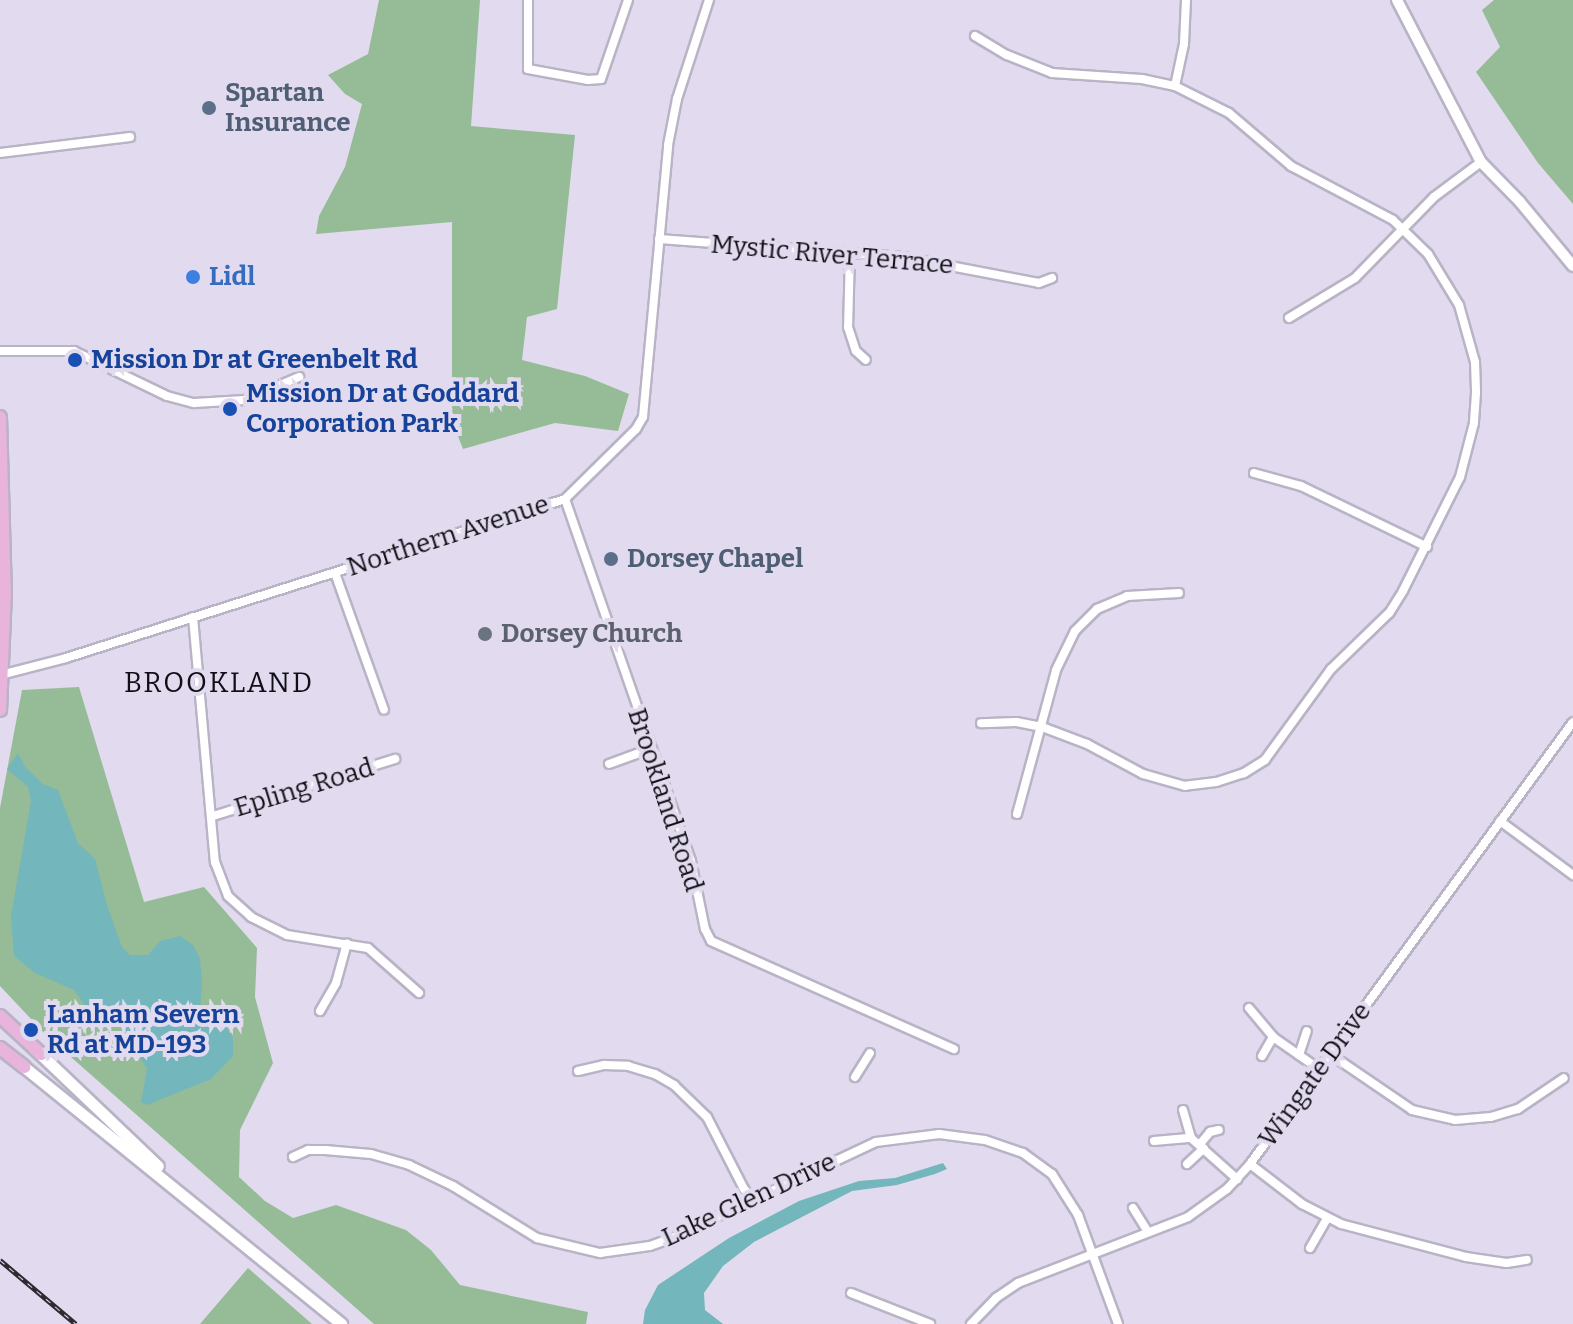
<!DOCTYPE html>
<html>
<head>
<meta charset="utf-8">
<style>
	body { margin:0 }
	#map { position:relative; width:1573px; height:1324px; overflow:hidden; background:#e2dbef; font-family:Bitter,serif }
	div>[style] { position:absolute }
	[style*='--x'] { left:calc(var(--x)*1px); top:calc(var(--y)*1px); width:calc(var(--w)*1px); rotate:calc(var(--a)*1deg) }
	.green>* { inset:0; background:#95bc97 }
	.water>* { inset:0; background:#73b6bb }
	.roads { filter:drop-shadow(2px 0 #b9b3c6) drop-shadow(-2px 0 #b9b3c6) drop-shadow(0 2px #b9b3c6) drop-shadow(0 -2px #b9b3c6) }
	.minor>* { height:8px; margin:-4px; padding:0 4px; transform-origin:4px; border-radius:4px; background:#fff }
	.tertiary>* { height:10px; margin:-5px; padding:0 5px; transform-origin:5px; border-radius:5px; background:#fff }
	.secondary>* { height:11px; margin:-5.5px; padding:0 5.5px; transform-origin:5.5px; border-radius:5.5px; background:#fff }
	.primary>* { height:12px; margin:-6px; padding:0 6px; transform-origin:6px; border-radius:6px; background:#e9b4db }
	.rail>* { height:5px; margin-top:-2.5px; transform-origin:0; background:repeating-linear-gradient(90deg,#e2dbef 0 6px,#2d2a32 0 12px); box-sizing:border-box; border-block:2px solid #2d2a32 }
	.dots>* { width:22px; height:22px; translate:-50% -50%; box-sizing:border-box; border:4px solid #e2dbef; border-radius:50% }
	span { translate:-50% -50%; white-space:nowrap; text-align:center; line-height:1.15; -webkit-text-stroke:8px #e2dbef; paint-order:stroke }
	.service-label { font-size:26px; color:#4e5e75; font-weight:700 }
	.left { translate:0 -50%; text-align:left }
	.street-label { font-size:26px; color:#110f15 }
	.shop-label { font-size:26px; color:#366cbe; font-weight:700 }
	.transit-label { font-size:26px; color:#164399; font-weight:700 }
	.worship-label { font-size:26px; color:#5b616d; font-weight:700 }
	.neighbourhood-label { font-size:28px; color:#110f15; letter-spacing:2px }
</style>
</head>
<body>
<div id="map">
	<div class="green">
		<div style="clip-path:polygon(379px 0,480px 0,471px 126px,575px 135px,557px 309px,527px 317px,522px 360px,585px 376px,629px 394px,618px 431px,555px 423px,463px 449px,452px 421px,452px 222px,316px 234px,319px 216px,345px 167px,362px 104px,345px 94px,328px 75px,368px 54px)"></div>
		<div style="clip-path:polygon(1494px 0,1573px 0,1573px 204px,1538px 163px,1476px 72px,1500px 47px,1482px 10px)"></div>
		<div style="clip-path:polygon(79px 687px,144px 902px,204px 887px,257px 948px,255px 997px,273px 1063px,240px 1130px,239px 1177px,265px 1201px,293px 1218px,336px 1205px,406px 1230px,431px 1250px,460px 1285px,588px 1312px,586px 1324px,374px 1324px,47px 1036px,0 986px,0 808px,22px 690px)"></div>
		<div style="clip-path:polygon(248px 1268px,312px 1324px,200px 1324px)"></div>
	</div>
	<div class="water">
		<div style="clip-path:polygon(18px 753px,25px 767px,43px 784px,58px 790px,78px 843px,95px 859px,107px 905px,122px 947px,130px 955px,148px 955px,160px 941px,180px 936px,193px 945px,200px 959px,202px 981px,200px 1015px,226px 1027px,233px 1038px,233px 1056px,211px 1079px,147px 1105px,141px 1102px,147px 1069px,119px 1024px,91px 1014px,74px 990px,35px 973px,14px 956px,11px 916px,31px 801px,28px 787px,7px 769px)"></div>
		<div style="clip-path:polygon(943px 1163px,947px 1169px,935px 1174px,897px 1185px,852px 1191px,754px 1242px,723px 1266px,704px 1293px,705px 1310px,723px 1324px,643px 1324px,645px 1310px,658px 1285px,729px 1238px,799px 1201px,859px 1181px,895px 1178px)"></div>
	</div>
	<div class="roads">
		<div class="minor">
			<div style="--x:528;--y:0;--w:69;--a:90"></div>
			<div style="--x:528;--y:69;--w:61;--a:10.4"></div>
			<div style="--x:588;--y:80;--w:13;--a:-4"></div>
			<div style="--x:601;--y:79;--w:83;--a:-71.1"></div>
			<div style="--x:975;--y:36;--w:37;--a:31"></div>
			<div style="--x:1007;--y:55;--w:48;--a:21.8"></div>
			<div style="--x:1052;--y:73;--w:90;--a:3.8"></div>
			<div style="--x:1142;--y:79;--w:34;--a:12"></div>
			<div style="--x:1175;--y:86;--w:60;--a:26.6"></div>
			<div style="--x:1229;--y:113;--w:82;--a:40.5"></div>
			<div style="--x:1291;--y:166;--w:115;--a:27.9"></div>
			<div style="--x:1393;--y:220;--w:49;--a:44.2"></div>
			<div style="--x:1428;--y:254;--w:60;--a:58.7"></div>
			<div style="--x:1459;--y:305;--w:59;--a:74.3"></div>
			<div style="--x:1475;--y:362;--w:31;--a:88"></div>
			<div style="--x:1476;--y:393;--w:30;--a:94"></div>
			<div style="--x:1474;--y:423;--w:56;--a:104.5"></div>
			<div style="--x:1460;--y:477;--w:127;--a:116.6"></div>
			<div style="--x:1403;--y:591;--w:26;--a:122"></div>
			<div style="--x:1389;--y:613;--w:81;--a:136"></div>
			<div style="--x:1331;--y:669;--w:112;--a:126"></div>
			<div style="--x:1265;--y:760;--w:25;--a:148"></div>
			<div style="--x:1244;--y:773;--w:29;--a:162"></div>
			<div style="--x:1216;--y:782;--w:31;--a:173"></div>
			<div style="--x:1185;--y:786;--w:44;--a:-164.1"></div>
			<div style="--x:1143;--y:774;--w:64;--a:-151.8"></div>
			<div style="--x:1087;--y:744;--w:48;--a:-159.3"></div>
			<div style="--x:1042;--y:727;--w:26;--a:-169"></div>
			<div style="--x:1016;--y:722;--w:35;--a:178"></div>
			<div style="--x:1175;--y:86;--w:43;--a:-77.9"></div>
			<div style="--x:1184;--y:44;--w:44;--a:-87.4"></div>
			<div style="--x:0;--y:153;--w:131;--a:-7"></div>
			<div style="--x:659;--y:239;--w:245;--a:4.2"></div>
			<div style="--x:903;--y:257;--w:138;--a:10.8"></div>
			<div style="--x:1039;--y:283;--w:14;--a:-21"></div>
			<div style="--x:850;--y:253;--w:74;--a:91.5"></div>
			<div style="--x:848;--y:327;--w:25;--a:72"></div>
			<div style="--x:856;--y:351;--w:13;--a:42"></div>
			<div style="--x:1289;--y:318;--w:77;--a:-31.2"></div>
			<div style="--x:1355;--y:278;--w:113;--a:-45.7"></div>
			<div style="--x:1434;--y:197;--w:59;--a:-36.7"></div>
			<div style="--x:0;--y:351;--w:74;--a:0"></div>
			<div style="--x:74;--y:351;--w:103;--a:25.8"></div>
			<div style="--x:167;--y:396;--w:28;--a:15"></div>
			<div style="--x:194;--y:403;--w:51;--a:-3.4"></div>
			<div style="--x:245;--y:400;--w:59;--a:-23.1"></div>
			<div style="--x:1254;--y:473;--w:49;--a:15.5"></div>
			<div style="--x:1301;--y:486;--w:140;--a:25.8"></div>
			<div style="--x:565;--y:499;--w:383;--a:70.8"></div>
			<div style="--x:691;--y:861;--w:69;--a:78.4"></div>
			<div style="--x:705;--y:929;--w:13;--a:63"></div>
			<div style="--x:711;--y:941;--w:266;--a:24"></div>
			<div style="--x:335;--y:573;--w:145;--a:70.3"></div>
			<div style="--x:193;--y:617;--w:246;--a:84.9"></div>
			<div style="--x:215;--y:862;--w:36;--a:69"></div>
			<div style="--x:228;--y:896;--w:31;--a:42"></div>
			<div style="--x:251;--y:917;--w:40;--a:26.6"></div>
			<div style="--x:287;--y:935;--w:82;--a:9.1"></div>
			<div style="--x:368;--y:948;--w:68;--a:41.4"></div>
			<div style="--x:0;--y:675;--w:68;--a:-14.4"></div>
			<div style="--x:66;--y:658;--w:524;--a:-17.67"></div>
			<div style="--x:565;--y:499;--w:100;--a:-44.6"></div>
			<div style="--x:636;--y:429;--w:14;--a:-60"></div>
			<div style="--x:643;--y:417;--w:273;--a:-84.7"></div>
			<div style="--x:668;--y:145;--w:47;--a:-78.9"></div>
			<div style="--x:677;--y:99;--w:104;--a:-72.1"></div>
			<div style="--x:609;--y:764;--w:44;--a:-20.1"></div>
			<div style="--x:1017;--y:814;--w:149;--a:-74.8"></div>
			<div style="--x:1056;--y:670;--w:43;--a:-64"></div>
			<div style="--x:1075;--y:631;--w:31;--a:-45"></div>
			<div style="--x:1097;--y:609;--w:33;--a:-23"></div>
			<div style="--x:1127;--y:596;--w:52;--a:-3.3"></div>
			<div style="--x:213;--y:816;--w:191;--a:-17.4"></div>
			<div style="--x:1500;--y:821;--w:91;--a:36.5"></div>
			<div style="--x:1249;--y:1008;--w:38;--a:50"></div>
			<div style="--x:1273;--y:1037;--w:56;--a:34.8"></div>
			<div style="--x:320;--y:1011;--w:32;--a:-60"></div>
			<div style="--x:336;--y:983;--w:41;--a:-74.6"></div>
			<div style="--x:1330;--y:1054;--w:99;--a:34.3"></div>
			<div style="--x:1412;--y:1110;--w:44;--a:13.1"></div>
			<div style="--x:1455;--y:1120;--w:36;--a:-5"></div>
			<div style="--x:1491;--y:1117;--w:28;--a:-17"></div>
			<div style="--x:1518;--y:1109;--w:55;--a:-34"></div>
			<div style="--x:1299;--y:1055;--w:25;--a:-72"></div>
			<div style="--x:1262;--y:1056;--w:22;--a:-60"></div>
			<div style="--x:578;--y:1071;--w:27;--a:-13"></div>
			<div style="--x:604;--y:1065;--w:24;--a:2"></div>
			<div style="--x:628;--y:1066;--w:28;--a:17"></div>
			<div style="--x:655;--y:1074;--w:22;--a:30"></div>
			<div style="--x:674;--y:1085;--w:46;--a:44.1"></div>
			<div style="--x:707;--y:1117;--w:81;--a:62.8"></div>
			<div style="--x:744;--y:1189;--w:13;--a:45"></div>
			<div style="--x:855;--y:1077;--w:28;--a:-58"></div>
			<div style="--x:1183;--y:1110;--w:29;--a:74"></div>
			<div style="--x:1191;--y:1138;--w:62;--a:41.7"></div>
			<div style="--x:1154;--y:1141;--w:37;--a:-5"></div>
			<div style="--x:1200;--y:1144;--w:16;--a:-50"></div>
			<div style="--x:1210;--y:1132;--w:9;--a:-13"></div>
			<div style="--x:293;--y:1157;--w:17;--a:-25"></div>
			<div style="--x:308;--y:1150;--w:17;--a:0"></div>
			<div style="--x:325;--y:1150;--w:46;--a:5"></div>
			<div style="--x:371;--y:1154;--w:40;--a:16"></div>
			<div style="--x:409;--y:1165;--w:49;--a:25.5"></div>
			<div style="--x:453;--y:1186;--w:99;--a:31.8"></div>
			<div style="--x:537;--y:1238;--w:65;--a:13.4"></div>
			<div style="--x:600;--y:1253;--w:50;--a:-8"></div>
			<div style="--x:650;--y:1246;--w:23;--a:-20"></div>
			<div style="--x:672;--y:1238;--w:225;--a:-25.2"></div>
			<div style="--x:876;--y:1142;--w:64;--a:-7.2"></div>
			<div style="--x:939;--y:1134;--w:46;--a:7.4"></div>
			<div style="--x:985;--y:1140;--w:40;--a:18.9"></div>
			<div style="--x:1023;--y:1153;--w:36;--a:36"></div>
			<div style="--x:1052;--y:1174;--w:49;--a:57.6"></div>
			<div style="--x:1078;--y:1215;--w:116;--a:69.8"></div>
			<div style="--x:1187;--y:1164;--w:23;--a:-43"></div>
			<div style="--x:1250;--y:1164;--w:66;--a:37.6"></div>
			<div style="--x:1302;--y:1204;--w:44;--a:27.1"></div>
			<div style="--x:1341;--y:1224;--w:129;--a:14.8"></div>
			<div style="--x:1466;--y:1257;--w:41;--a:8.3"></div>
			<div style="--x:1507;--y:1263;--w:20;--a:-9"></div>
			<div style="--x:1133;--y:1208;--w:28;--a:58"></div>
			<div style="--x:1310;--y:1248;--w:34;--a:-60"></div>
			<div style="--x:851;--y:1293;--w:85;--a:21.4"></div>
			<div style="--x:971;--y:1324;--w:36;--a:-46"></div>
			<div style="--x:996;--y:1298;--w:27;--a:-34"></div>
			<div style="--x:1018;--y:1283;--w:182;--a:-21.2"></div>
			<div style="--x:1188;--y:1217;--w:48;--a:-35.7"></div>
			<div style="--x:1227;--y:1189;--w:34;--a:-47"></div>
			<div style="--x:1250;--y:1164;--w:547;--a:-53.84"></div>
		</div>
		<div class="tertiary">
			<div style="--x:1397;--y:0;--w:182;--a:62.6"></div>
			<div style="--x:1481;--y:162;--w:56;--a:45.7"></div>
			<div style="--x:1520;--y:202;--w:83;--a:50.4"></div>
		</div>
		<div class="secondary">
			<div style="--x:34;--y:1048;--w:171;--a:43.6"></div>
			<div style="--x:18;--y:1062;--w:416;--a:39"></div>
		</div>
		<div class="primary">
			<div style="--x:0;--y:417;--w:175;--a:88.4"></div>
			<div style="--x:5;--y:592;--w:118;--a:92.4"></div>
			<div style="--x:0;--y:1016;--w:56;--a:42.8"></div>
			<div style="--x:0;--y:1048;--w:31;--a:38"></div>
		</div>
	</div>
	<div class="rail">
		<div style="--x:0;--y:1260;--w:99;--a:40.1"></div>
	</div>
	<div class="dots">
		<div style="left:209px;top:108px;background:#5c6f8a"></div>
		<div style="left:193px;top:277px;background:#3f7fe0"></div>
		<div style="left:75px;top:360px;background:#1a4fb4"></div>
		<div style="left:230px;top:409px;background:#1a4fb4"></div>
		<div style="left:611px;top:559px;background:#5c6f8a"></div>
		<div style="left:485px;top:634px;background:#6b7280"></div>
		<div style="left:31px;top:1030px;background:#1a4fb4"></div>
	</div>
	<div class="service-label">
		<span class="left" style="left:225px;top:108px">Spartan<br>Insurance</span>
		<span class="left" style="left:627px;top:559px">Dorsey Chapel</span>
	</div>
	<div class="street-label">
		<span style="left:832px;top:255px;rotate:5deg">Mystic River Terrace</span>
		<span style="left:448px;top:536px;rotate:-18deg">Northern Avenue</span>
		<span style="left:304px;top:788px;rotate:-17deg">Epling Road</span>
		<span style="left:665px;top:800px;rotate:72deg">Brookland Road</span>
		<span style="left:1315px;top:1075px;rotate:-54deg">Wingate Drive</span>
		<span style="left:749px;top:1200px;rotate:-25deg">Lake Glen Drive</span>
	</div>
	<div class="shop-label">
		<span class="left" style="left:209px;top:277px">Lidl</span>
	</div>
	<div class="transit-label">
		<span class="left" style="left:91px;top:360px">Mission Dr at Greenbelt Rd</span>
		<span class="left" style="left:246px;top:409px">Mission Dr at Goddard<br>Corporation Park</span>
		<span class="left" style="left:47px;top:1030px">Lanham Severn<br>Rd at MD-193</span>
	</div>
	<div class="worship-label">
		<span class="left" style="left:501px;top:634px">Dorsey Church</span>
	</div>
	<div class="neighbourhood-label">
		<span style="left:219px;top:683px">BROOKLAND</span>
	</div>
</div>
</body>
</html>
